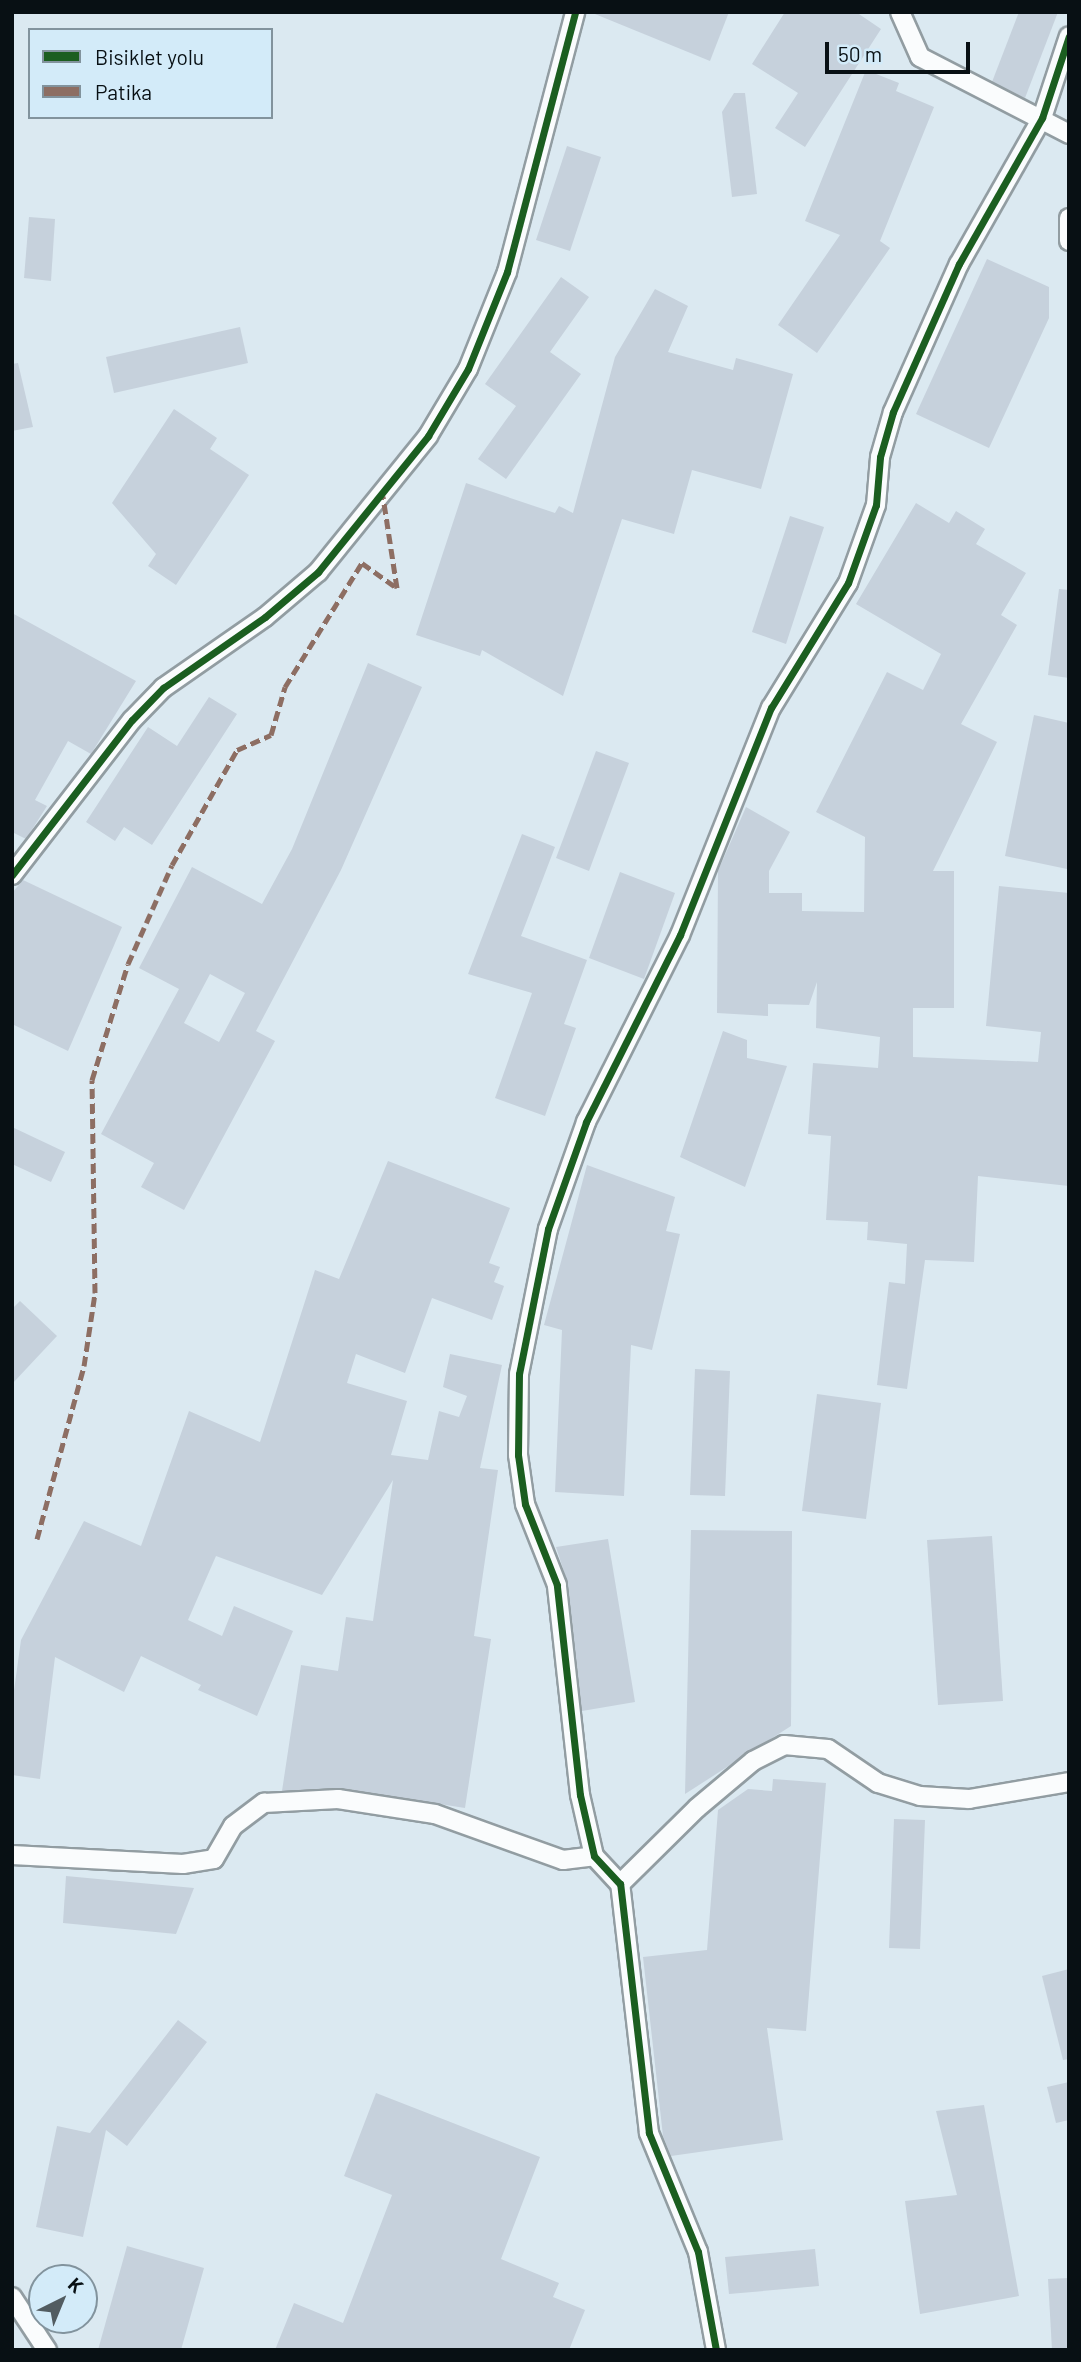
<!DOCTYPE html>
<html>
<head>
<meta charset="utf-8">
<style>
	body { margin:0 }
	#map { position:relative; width:1081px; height:2362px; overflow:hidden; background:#dbe9f1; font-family:Barlow,sans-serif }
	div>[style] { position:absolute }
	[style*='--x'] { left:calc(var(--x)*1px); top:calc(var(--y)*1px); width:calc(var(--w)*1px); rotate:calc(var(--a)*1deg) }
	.building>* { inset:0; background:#c6d1dc }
	.roads { filter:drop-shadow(2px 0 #929da2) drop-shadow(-2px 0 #929da2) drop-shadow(0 2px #929da2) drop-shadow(0 -2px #929da2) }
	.street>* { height:18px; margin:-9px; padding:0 9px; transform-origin:9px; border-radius:9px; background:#fafcfd }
	.quiet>* { height:5px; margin-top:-2.5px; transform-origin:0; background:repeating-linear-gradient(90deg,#8d6e63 0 10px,transparent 0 15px) }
	.cycleway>* { height:7px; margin:-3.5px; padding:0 3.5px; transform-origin:3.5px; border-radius:3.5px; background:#1b5e20 }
	span { translate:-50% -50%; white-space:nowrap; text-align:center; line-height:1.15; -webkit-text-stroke:7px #d3ebf9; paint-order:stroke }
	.frame { position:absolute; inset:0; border:14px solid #081014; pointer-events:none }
	.legend { position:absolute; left:28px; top:28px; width:245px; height:91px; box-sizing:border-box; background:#d3ebf9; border:2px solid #82939d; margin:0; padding:9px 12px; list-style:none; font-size:21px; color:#081014 }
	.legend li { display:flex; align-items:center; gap:14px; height:35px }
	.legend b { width:35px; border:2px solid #82939d }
	.north { position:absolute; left:28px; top:2264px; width:70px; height:70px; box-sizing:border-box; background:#d3ebf9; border:2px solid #82939d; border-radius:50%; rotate:43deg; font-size:19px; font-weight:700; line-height:28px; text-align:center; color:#081014 }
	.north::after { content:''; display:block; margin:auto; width:24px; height:32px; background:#525c61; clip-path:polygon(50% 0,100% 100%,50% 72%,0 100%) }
	.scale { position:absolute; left:825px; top:42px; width:145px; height:32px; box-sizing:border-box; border:4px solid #081014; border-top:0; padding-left:9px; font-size:21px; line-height:24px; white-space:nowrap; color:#081014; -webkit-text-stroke:5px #d3ebf9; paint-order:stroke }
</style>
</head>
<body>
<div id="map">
	<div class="building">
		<div style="clip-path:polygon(590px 12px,729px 12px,710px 61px)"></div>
		<div style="clip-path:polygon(785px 12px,856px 12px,881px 29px,805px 147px,775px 128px,798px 93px,752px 64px)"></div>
		<div style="clip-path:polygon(1019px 12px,1058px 12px,1025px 98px,992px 82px)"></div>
		<div style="clip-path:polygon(866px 70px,899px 83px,896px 91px,934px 107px,880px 241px,890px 248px,817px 353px,778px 325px,840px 235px,805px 221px)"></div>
		<div style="clip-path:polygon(734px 93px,745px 93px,757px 194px,732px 197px,722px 112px)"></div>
		<div style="clip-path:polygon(567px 146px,601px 157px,570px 251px,536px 240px)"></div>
		<div style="clip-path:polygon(29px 217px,55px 219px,51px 281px,24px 278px)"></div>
		<div style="clip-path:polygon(987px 259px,1049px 287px,1049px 318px,989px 448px,916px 414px)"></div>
		<div style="clip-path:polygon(561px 277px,589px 297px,550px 352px,581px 374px,506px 479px,478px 459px,516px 406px,485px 384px)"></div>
		<div style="clip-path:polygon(655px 289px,688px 306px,668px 352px,733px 370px,736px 358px,793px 374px,761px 489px,692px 470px,674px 534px,622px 519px,563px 696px,482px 650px,480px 656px,416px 635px,466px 483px,555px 513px,559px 506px,573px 513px,615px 357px)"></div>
		<div style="clip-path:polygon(240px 327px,248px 363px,114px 393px,106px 357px)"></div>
		<div style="clip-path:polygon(18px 363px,33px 427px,12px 431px,12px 364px)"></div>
		<div style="clip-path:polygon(174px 409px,217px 438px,210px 449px,249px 475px,176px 585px,148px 566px,156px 554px,112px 503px)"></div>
		<div style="clip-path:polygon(916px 503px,949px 523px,956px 511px,985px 529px,976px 544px,1026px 573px,1001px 615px,1017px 625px,961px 724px,997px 742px,933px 871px,954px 871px,954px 1008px,913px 1008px,913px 1057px,1038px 1062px,1041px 1032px,986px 1026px,999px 886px,1069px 893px,1069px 1186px,978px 1176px,974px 1262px,925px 1260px,907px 1389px,877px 1385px,889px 1282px,905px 1284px,907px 1244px,867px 1240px,868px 1222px,826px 1220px,831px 1136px,808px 1134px,813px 1063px,878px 1068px,880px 1037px,816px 1028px,817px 982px,809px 1005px,768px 1004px,768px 1016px,717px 1013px,718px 871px,746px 807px,790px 832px,769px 871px,769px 893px,802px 893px,802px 911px,864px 912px,865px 837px,816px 812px,887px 672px,923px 690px,941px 654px,856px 604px)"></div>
		<div style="clip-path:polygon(790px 516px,824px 527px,786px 644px,752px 632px)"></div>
		<div style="clip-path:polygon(1059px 589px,1069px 590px,1069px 678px,1048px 675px)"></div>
		<div style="clip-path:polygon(12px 613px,136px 681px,91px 754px,68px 741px,35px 800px,47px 806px,26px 839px,12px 832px)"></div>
		<div style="clip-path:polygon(evenodd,368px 663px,422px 687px,341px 870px,256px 1031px,275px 1041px,184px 1210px,141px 1187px,154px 1163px,101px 1134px,179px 989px,139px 968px,192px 867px,262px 904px,292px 849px,368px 663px,210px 974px,245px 993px,219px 1042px,184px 1023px,210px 974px)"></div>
		<div style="clip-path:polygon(209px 697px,237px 714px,152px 845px,124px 827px,115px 841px,86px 822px,148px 727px,177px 746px)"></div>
		<div style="clip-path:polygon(1034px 715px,1069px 723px,1067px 869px,1005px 856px)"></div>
		<div style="clip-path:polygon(596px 751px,629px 763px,589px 871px,556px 858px)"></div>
		<div style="clip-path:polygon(522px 834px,555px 847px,521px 936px,587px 960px,564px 1024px,576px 1028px,545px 1116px,495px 1098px,532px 993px,468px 974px)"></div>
		<div style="clip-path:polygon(620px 872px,675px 893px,644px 979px,589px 958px)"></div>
		<div style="clip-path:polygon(23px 880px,122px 927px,68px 1051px,12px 1024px,12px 893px)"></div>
		<div style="clip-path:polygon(723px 1031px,747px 1040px,747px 1058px,787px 1066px,745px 1187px,680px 1157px)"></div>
		<div style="clip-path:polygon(12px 1127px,65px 1152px,51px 1182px,12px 1164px)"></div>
		<div style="clip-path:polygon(388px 1161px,510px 1208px,489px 1263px,500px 1267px,494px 1282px,504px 1286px,492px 1320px,432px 1298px,405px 1373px,356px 1354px,347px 1383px,407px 1401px,391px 1455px,428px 1460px,439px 1411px,459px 1417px,467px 1396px,443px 1387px,450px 1354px,502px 1365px,480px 1468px,498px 1470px,474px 1636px,491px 1639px,465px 1808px,339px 1788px,282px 1791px,301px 1665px,338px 1671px,346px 1617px,373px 1621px,393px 1480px,322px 1595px,216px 1556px,188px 1620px,222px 1636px,234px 1606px,293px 1631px,257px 1716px,198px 1690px,201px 1685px,141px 1656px,124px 1692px,55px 1657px,40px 1779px,12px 1775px,12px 1705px,21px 1640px,84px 1521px,141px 1546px,189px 1411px,260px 1442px,315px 1270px,339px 1279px)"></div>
		<div style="clip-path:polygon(587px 1165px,675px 1197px,666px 1231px,680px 1234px,652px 1350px,631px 1345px,624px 1496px,555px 1492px,562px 1330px,544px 1325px)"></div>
		<div style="clip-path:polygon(20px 1301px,57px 1336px,12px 1384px,12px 1309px)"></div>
		<div style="clip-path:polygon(695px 1369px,730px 1371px,725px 1496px,690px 1495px)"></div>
		<div style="clip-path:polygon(817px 1394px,881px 1403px,866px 1519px,802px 1511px)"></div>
		<div style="clip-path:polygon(691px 1530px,792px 1531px,791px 1726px,685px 1794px)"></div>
		<div style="clip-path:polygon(992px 1536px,1003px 1701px,938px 1705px,927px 1540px)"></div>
		<div style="clip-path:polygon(608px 1539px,635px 1702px,582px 1711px,568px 1584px,556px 1547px)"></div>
		<div style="clip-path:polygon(773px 1779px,826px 1783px,806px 2031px,767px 2028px,783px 2140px,671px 2156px,663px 2136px,643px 1957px,707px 1950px,718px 1810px,748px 1789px,772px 1791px)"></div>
		<div style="clip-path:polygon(894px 1819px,925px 1820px,920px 1949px,889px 1948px)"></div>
		<div style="clip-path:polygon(66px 1876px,194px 1888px,176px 1934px,63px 1923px)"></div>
		<div style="clip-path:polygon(1069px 1969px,1069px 2059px,1063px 2060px,1042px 1976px)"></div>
		<div style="clip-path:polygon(178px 2020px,207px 2042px,127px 2146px,106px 2130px,83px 2237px,36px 2227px,57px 2126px,90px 2133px)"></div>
		<div style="clip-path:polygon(1069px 2082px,1069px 2120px,1056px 2123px,1047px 2087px)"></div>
		<div style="clip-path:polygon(376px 2093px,540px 2157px,501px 2259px,559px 2283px,553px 2297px,585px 2310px,569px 2350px,275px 2350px,294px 2303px,343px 2323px,392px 2195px,344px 2176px)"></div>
		<div style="clip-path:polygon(984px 2105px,1019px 2296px,920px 2314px,905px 2201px,957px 2195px,936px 2111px)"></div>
		<div style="clip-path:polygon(127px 2246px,204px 2268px,181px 2350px,98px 2350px)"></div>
		<div style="clip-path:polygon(815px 2249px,819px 2286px,729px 2294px,725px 2257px)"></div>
		<div style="clip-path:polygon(1069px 2278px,1069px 2350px,1052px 2350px,1048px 2279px)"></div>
	</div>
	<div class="roads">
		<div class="street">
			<div style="--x:900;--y:12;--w:49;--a:66"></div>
			<div style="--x:920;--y:57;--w:168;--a:27.3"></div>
			<div style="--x:1069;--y:218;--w:23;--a:90"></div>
			<div style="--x:12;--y:875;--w:196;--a:-52.3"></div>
			<div style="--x:132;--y:720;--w:45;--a:-45.9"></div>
			<div style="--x:163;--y:688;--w:124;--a:-34.8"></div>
			<div style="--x:265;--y:617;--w:70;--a:-40.3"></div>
			<div style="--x:318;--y:572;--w:175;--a:-51"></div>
			<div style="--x:428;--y:436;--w:78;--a:-59.2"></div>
			<div style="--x:468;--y:369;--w:105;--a:-68.1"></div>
			<div style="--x:507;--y:272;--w:269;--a:-75.3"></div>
			<div style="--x:12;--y:1855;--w:171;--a:3"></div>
			<div style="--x:183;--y:1864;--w:31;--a:-9"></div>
			<div style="--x:214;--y:1859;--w:38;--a:-60"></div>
			<div style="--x:233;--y:1826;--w:39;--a:-37"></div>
			<div style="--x:264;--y:1803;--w:74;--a:-3.1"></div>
			<div style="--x:338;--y:1799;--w:98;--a:8.8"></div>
			<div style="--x:435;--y:1814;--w:136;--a:19.8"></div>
			<div style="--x:563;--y:1860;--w:31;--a:-7"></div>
			<div style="--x:620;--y:1884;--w:108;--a:-44.6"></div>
			<div style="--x:697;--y:1808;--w:73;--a:-40"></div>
			<div style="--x:753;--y:1761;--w:35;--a:-27"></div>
			<div style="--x:784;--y:1745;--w:44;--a:5.2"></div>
			<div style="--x:828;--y:1749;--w:60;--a:34.2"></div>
			<div style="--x:878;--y:1783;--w:44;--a:17.2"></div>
			<div style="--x:920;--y:1796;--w:49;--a:3.5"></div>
			<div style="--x:969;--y:1799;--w:101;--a:-9.6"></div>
			<div style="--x:12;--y:2297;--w:64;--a:56.6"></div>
			<div style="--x:716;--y:2350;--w:100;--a:-100.4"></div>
			<div style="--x:698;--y:2252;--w:129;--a:-112.4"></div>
			<div style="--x:649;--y:2133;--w:251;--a:-96.6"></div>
			<div style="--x:620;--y:1884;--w:38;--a:-133"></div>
			<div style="--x:594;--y:1856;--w:63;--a:-102.9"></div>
			<div style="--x:580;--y:1795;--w:211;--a:-96.3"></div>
			<div style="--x:557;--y:1585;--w:87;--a:-111.6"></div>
			<div style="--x:525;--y:1504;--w:49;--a:-98.1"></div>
			<div style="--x:518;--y:1455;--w:81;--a:-89.3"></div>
			<div style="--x:519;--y:1374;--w:148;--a:-78.7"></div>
			<div style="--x:548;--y:1229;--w:114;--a:-70.4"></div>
			<div style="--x:586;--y:1122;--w:209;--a:-63.3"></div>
			<div style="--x:680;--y:935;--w:245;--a:-68.2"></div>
			<div style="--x:771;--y:708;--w:147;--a:-58.4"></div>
			<div style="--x:848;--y:583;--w:83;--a:-70.3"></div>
			<div style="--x:876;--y:505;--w:48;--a:-85.2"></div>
			<div style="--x:880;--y:457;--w:47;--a:-73.9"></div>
			<div style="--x:893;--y:412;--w:162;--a:-66"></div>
			<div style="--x:959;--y:264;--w:168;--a:-60.4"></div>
			<div style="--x:1042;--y:118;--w:86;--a:-71.8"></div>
		</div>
	</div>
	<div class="quiet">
		<div style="--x:37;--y:1539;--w:179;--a:-74.8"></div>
		<div style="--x:84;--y:1366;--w:74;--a:-81.4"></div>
		<div style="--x:95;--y:1293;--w:213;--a:-90.8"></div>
		<div style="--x:92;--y:1080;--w:121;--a:-72.8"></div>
		<div style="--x:128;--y:964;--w:108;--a:-66"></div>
		<div style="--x:172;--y:865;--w:132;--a:-60.5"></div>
		<div style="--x:237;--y:750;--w:37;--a:-24"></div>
		<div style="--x:271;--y:735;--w:50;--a:-73.7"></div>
		<div style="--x:285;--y:687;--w:146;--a:-58.2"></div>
		<div style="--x:362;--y:563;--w:43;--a:35.5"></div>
		<div style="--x:397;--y:588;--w:93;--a:-98.7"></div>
	</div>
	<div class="cycleway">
		<div style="--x:12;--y:875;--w:196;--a:-52.3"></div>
		<div style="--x:132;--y:720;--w:45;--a:-45.9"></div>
		<div style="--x:163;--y:688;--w:124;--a:-34.8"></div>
		<div style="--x:265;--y:617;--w:70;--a:-40.3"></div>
		<div style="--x:318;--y:572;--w:175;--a:-51"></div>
		<div style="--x:428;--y:436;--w:78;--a:-59.2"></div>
		<div style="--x:468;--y:369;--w:105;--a:-68.1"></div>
		<div style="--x:507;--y:272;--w:269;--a:-75.3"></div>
		<div style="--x:716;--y:2350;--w:100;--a:-100.4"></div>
		<div style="--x:698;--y:2252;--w:129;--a:-112.4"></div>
		<div style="--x:649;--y:2133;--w:251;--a:-96.6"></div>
		<div style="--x:620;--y:1884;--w:38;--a:-133"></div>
		<div style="--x:594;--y:1856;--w:63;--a:-102.9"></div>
		<div style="--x:580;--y:1795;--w:211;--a:-96.3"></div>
		<div style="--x:557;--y:1585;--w:87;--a:-111.6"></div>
		<div style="--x:525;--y:1504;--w:49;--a:-98.1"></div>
		<div style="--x:518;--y:1455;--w:81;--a:-89.3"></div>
		<div style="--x:519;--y:1374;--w:148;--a:-78.7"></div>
		<div style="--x:548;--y:1229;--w:114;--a:-70.4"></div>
		<div style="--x:586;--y:1122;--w:209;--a:-63.3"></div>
		<div style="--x:680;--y:935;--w:245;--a:-68.2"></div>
		<div style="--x:771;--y:708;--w:147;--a:-58.4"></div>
		<div style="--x:848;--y:583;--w:83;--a:-70.3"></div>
		<div style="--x:876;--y:505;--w:48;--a:-85.2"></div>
		<div style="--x:880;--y:457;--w:47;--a:-73.9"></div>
		<div style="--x:893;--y:412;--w:162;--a:-66"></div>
		<div style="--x:959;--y:264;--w:168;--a:-60.4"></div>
		<div style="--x:1042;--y:118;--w:86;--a:-71.8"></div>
	</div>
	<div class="frame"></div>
	<ul class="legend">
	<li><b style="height:9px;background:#1b5e20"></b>Bisiklet yolu</li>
	<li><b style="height:9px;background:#8d6e63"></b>Patika</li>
	</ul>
	<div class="north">K</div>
	<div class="scale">50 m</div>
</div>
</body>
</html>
